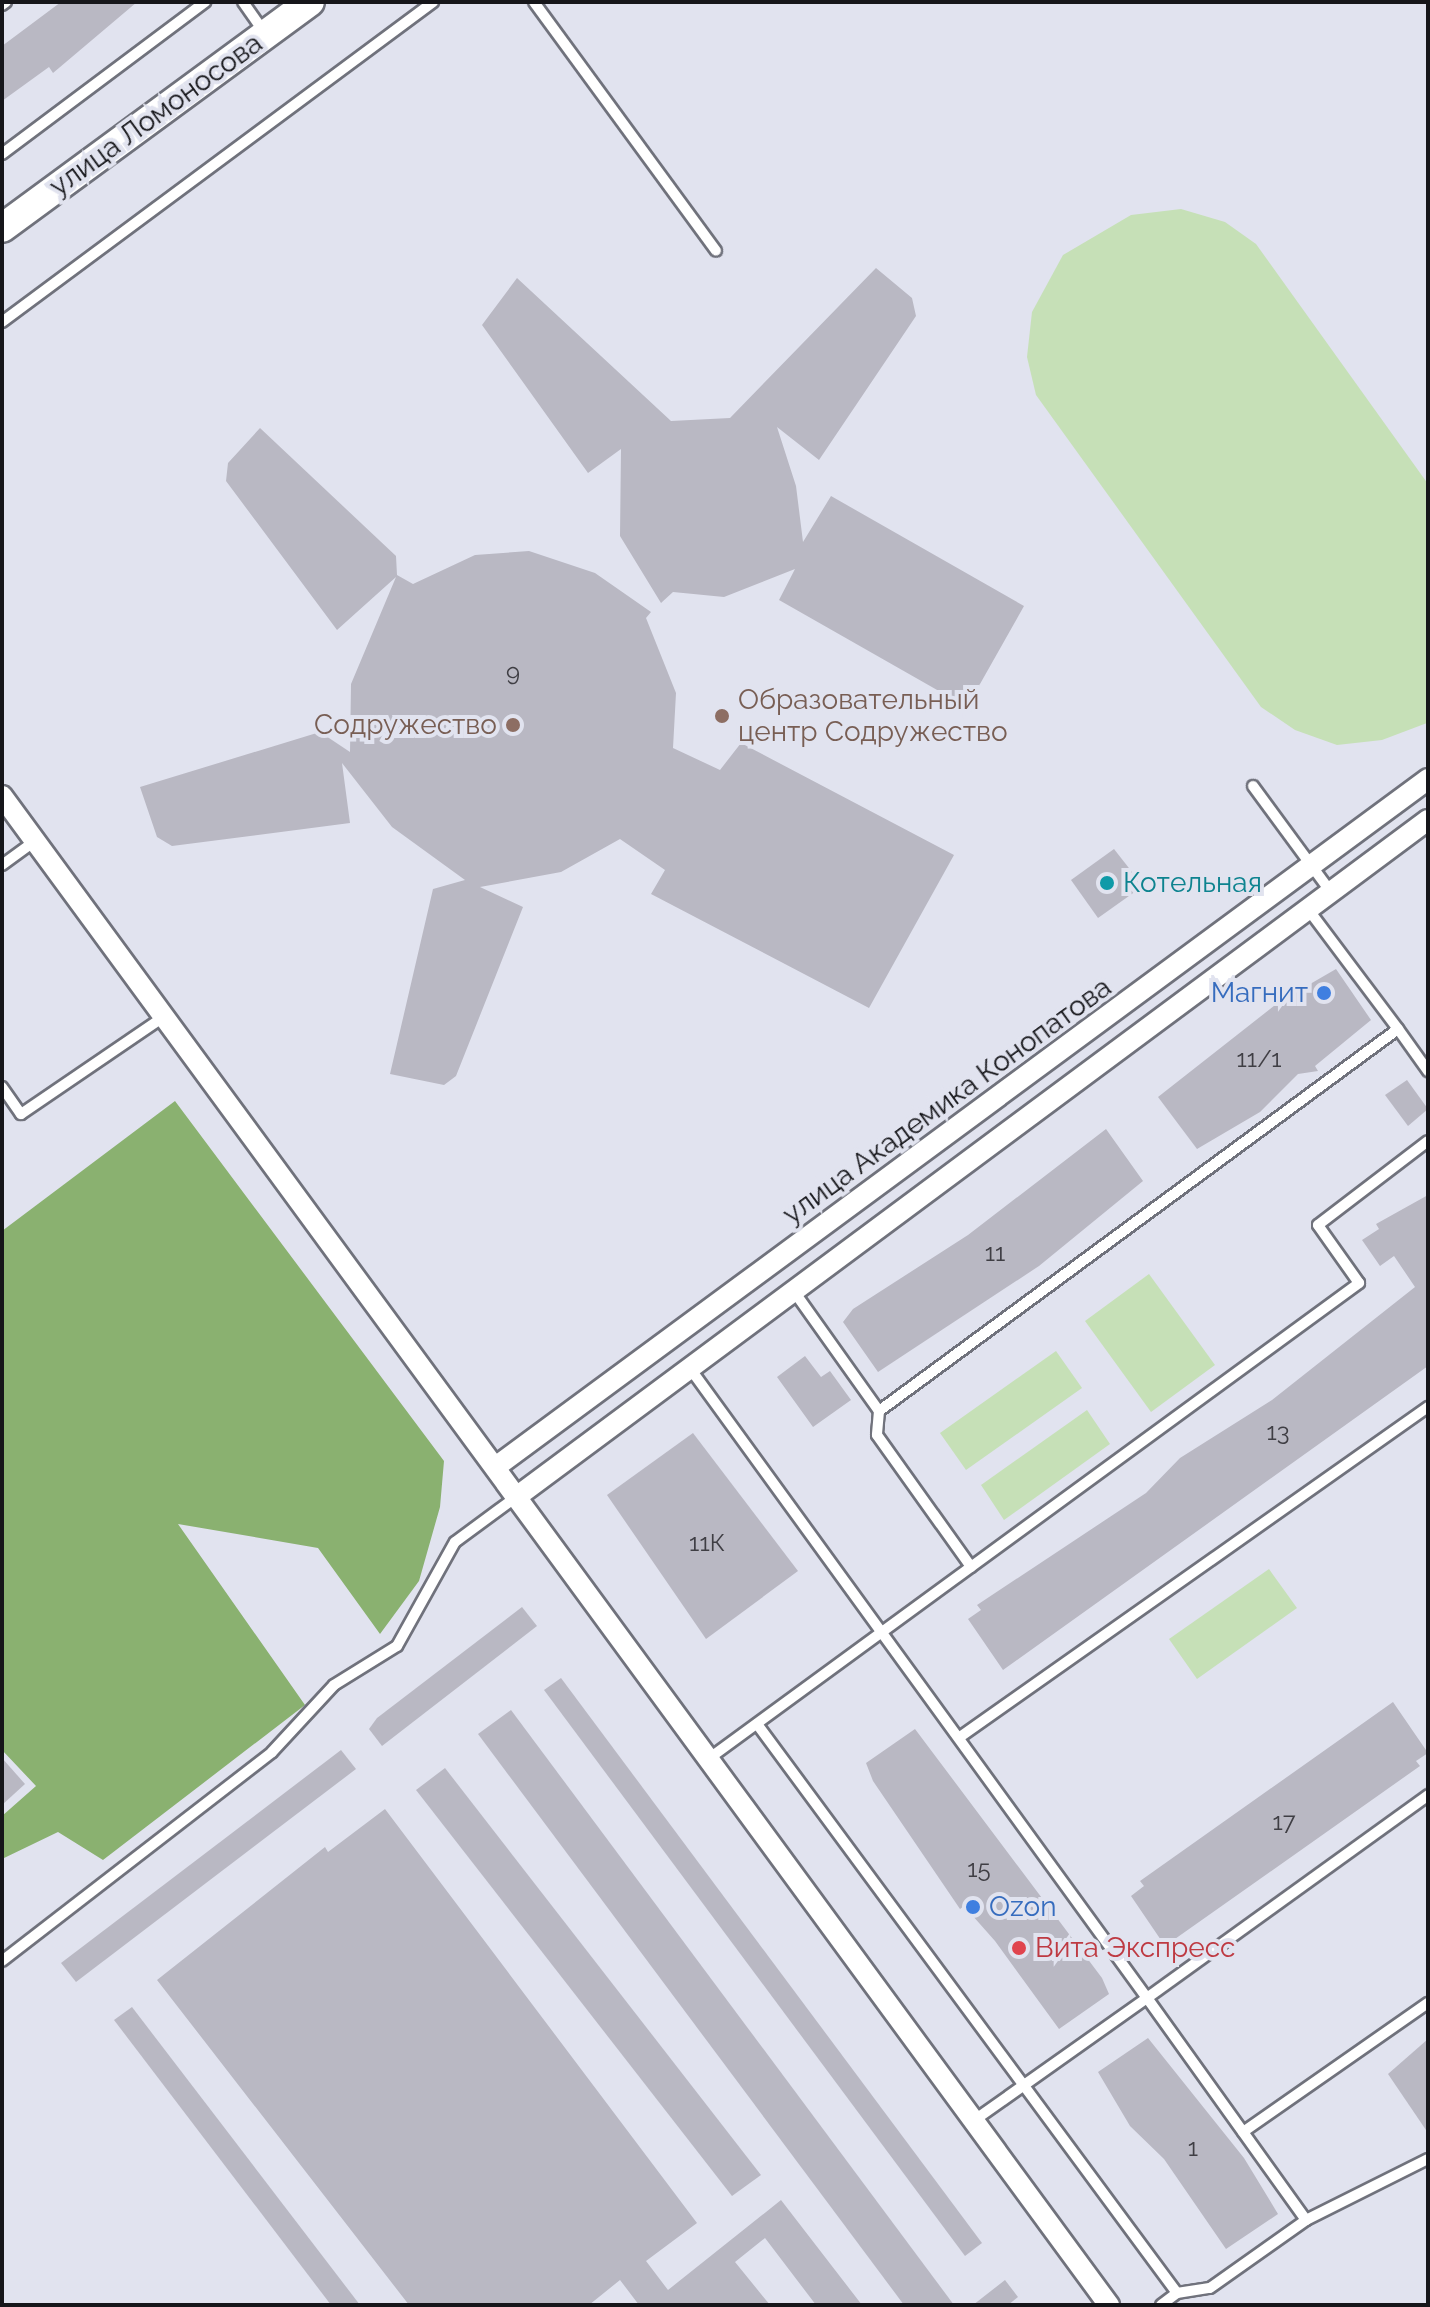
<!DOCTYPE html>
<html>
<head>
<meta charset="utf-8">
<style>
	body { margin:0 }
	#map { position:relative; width:1430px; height:2307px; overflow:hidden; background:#e1e3ef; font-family:Raleway,sans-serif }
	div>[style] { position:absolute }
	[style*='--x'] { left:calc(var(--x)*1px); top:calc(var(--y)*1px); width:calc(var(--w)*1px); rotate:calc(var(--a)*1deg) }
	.green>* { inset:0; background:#c6e0b7 }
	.forest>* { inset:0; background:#8ab170 }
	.building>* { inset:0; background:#b9b8c3 }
	.roads { filter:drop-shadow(2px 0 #70727c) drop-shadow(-2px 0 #70727c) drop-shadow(0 2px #70727c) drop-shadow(0 -2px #70727c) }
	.lane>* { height:10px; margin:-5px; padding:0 5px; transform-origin:5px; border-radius:5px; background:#fff }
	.street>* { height:20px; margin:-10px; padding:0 10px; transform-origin:10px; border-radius:10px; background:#fff }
	.secondary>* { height:28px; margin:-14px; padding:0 14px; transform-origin:14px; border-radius:14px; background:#fff }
	.dots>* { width:22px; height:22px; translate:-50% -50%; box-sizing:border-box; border:4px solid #e1e3ef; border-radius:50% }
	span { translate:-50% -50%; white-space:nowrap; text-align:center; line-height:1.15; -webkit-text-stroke:8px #e1e3ef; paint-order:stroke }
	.number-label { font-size:24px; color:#3f3e44 }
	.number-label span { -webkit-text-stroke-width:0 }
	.street-label { font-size:28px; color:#16161a }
	.education-label { font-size:28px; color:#785e54 }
	.left { translate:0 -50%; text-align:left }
	.right { translate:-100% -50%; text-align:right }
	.culture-label { font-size:28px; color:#0d838f }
	.shop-label { font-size:28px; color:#366cbe }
	.health-label { font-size:28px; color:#be3a42 }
	.frame { position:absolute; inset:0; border:4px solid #16161a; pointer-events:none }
</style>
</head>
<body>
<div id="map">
	<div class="green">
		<div style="clip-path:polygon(1181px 209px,1225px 222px,1256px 244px,1428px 484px,1427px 723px,1382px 740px,1337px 745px,1295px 730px,1261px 707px,1036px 395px,1027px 357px,1032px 312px,1063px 255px,1131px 215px)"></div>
		<div style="clip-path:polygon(1149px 1274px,1215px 1365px,1151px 1412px,1085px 1321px)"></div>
		<div style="clip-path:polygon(1056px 1351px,1082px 1388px,966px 1470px,940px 1433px)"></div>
		<div style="clip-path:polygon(1087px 1410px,1110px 1444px,1004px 1520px,981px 1485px)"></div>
		<div style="clip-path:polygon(1269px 1569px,1297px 1608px,1197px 1679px,1169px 1639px)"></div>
	</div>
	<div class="forest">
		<div style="clip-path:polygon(175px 1101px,444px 1461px,440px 1507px,419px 1581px,380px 1634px,318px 1548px,178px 1524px,305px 1705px,103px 1860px,58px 1832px,2px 1859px,2px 1816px,36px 1786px,2px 1750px,2px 1231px)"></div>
	</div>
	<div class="building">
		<div style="clip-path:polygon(61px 2px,137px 2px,53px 73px,49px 67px,2px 101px,2px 46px)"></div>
		<div style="clip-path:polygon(876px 268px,912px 298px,916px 316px,819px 460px,777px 427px,796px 486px,803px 542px,831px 496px,1024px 606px,967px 707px,779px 600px,795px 569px,724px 597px,673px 592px,661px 603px,620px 536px,621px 449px,588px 473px,482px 325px,517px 278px,671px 421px,730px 418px)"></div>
		<div style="clip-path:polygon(260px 428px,396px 556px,397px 575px,413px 584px,475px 555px,529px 551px,595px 573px,651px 612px,646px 618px,676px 693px,673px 748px,720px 770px,741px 743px,954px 855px,869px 1008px,651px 894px,665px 870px,620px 839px,561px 872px,480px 887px,523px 907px,456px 1076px,444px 1085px,390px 1074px,433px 889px,465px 880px,392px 827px,342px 763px,350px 823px,172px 846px,157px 837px,140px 787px,320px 732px,350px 752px,351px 684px,396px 577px,337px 630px,226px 481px,228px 463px)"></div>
		<div style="clip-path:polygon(1114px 849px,1143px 886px,1098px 918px,1071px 880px)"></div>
		<div style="clip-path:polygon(1336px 969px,1371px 1020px,1315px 1066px,1318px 1071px,1298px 1074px,1260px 1112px,1197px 1149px,1158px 1097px,1279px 1002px)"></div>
		<div style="clip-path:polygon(1407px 1080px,1428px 1109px,1408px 1126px,1385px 1095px)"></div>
		<div style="clip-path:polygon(1106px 1129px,1143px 1181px,1039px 1266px,878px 1372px,843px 1322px,853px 1309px,968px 1235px)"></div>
		<div style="clip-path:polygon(1428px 1195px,1428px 1366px,1003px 1670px,968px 1619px,981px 1610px,977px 1605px,1146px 1493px,1180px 1458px,1272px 1400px,1415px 1287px,1394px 1256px,1380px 1266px,1362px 1240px,1379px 1229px,1376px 1224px)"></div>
		<div style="clip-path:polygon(805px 1356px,821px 1377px,830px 1371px,851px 1400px,813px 1427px,777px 1377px)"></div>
		<div style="clip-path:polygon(693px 1433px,798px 1571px,706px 1639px,607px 1495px)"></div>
		<div style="clip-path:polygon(522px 1607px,537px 1626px,382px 1746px,369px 1729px,377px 1718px)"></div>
		<div style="clip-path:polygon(561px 1678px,982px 2243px,965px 2256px,544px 1690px)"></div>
		<div style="clip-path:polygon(1393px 1702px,1428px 1753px,1416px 1761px,1420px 1766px,1165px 1946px,1131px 1896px,1144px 1886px,1140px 1881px)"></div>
		<div style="clip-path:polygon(511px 1710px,954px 2305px,904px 2305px,478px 1734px)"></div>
		<div style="clip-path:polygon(915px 1729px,1102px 1978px,1109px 1994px,1059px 2029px,995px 1941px,964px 1906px,960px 1909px,873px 1781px,866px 1763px)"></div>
		<div style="clip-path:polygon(341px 1750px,356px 1769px,76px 1982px,61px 1963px)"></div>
		<div style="clip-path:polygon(2px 1758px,25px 1784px,2px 1805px)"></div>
		<div style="clip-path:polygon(445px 1768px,761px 2175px,732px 2196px,416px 1790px)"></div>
		<div style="clip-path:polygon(385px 1809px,697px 2223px,646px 2261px,668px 2290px,781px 2200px,862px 2305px,816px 2305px,765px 2238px,735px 2262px,770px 2305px,639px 2305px,620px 2280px,589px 2305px,409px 2305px,157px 1980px,325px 1847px,328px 1852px)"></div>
		<div style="clip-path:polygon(132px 2007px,360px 2305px,331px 2305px,114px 2020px)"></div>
		<div style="clip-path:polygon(1148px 2038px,1244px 2158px,1278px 2214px,1226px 2249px,1164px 2159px,1130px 2126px,1098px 2072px)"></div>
		<div style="clip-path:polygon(1428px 2039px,1428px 2133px,1388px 2074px)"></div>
		<div style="clip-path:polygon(1005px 2280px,1018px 2297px,1008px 2305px,973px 2305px)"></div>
	</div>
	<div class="roads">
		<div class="lane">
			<div style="--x:243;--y:2;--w:38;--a:55"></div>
			<div style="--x:534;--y:2;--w:308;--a:53.8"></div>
			<div style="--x:2;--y:5;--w:5;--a:-37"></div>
			<div style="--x:2;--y:154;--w:254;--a:-36.8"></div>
			<div style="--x:2;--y:322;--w:537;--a:-36.59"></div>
			<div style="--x:1253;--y:786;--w:132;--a:53.7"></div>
			<div style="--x:2;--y:865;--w:39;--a:-36"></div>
			<div style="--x:1398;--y:1029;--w:52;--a:54.5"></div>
			<div style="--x:2;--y:1087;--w:33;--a:55"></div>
			<div style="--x:21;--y:1114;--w:172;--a:-34.3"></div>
			<div style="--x:793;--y:1290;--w:148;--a:54.6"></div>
			<div style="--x:879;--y:1411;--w:24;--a:95"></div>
			<div style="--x:877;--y:1435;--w:162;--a:54.5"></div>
			<div style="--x:689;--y:1367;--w:780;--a:54.03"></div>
			<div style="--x:1147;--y:1998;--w:211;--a:144.7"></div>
			<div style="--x:879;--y:1411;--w:644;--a:-36.35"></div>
			<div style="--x:1398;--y:1029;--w:150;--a:-126.9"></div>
			<div style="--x:757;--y:1724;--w:707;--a:53.57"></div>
			<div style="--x:1177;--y:2293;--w:20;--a:143"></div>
			<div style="--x:960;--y:1737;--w:573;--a:-35.19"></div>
			<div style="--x:711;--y:1757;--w:803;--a:-36.18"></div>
			<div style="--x:1359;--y:1283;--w:71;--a:-125.3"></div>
			<div style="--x:1318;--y:1225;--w:138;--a:-37.4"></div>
			<div style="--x:2;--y:1961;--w:341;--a:-37.7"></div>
			<div style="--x:272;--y:1752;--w:91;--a:-47.2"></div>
			<div style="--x:334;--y:1685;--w:74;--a:-31.8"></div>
			<div style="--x:397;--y:1646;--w:119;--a:-60.9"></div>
			<div style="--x:455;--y:1542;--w:76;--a:-36.4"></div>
			<div style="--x:1243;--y:2132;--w:226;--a:-34.9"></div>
			<div style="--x:1306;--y:2220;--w:136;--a:-26.6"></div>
			<div style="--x:1177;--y:2293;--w:33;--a:-9"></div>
			<div style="--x:1210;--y:2288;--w:118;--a:-35.3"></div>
			<div style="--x:1306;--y:2220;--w:273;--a:-125.6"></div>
			<div style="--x:1147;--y:1998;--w:347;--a:-35.8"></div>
		</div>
		<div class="street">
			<div style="--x:2;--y:796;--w:1872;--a:53.74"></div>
			<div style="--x:497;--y:1466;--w:1157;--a:-36.42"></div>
			<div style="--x:519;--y:1495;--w:1132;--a:-36.6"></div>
		</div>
		<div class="secondary">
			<div style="--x:2;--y:228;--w:382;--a:-36.3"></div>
		</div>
	</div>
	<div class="dots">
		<div style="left:722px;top:716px;background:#8d6e63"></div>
		<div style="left:513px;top:725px;background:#8d6e63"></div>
		<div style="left:1107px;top:883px;background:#0f9aa8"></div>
		<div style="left:1324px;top:993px;background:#3f7fe0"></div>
		<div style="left:973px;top:1907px;background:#3f7fe0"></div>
		<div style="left:1019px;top:1948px;background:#e0444e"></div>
	</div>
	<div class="number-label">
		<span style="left:513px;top:673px">9</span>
		<span style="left:1259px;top:1059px">11/1</span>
		<span style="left:995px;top:1253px">11</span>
		<span style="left:1278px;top:1432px">13</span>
		<span style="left:707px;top:1543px">11К</span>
		<span style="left:1284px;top:1822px">17</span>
		<span style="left:979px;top:1869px">15</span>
		<span style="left:1193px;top:2148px">1</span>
	</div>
	<div class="street-label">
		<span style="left:156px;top:115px;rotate:-36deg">улица Ломоносова</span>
		<span style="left:947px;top:1101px;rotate:-36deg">улица Академика Конопатова</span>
	</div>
	<div class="education-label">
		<span class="left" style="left:738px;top:716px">Образовательный<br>центр Содружество</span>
		<span class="right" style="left:497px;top:725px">Содружество</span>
	</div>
	<div class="culture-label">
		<span class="left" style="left:1123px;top:883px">Котельная</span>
	</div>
	<div class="shop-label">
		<span class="right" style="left:1308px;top:993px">Магнит</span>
		<span class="left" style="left:989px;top:1907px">Ozon</span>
	</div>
	<div class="health-label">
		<span class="left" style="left:1035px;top:1948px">Вита Экспресс</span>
	</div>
	<div class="frame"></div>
</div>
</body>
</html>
